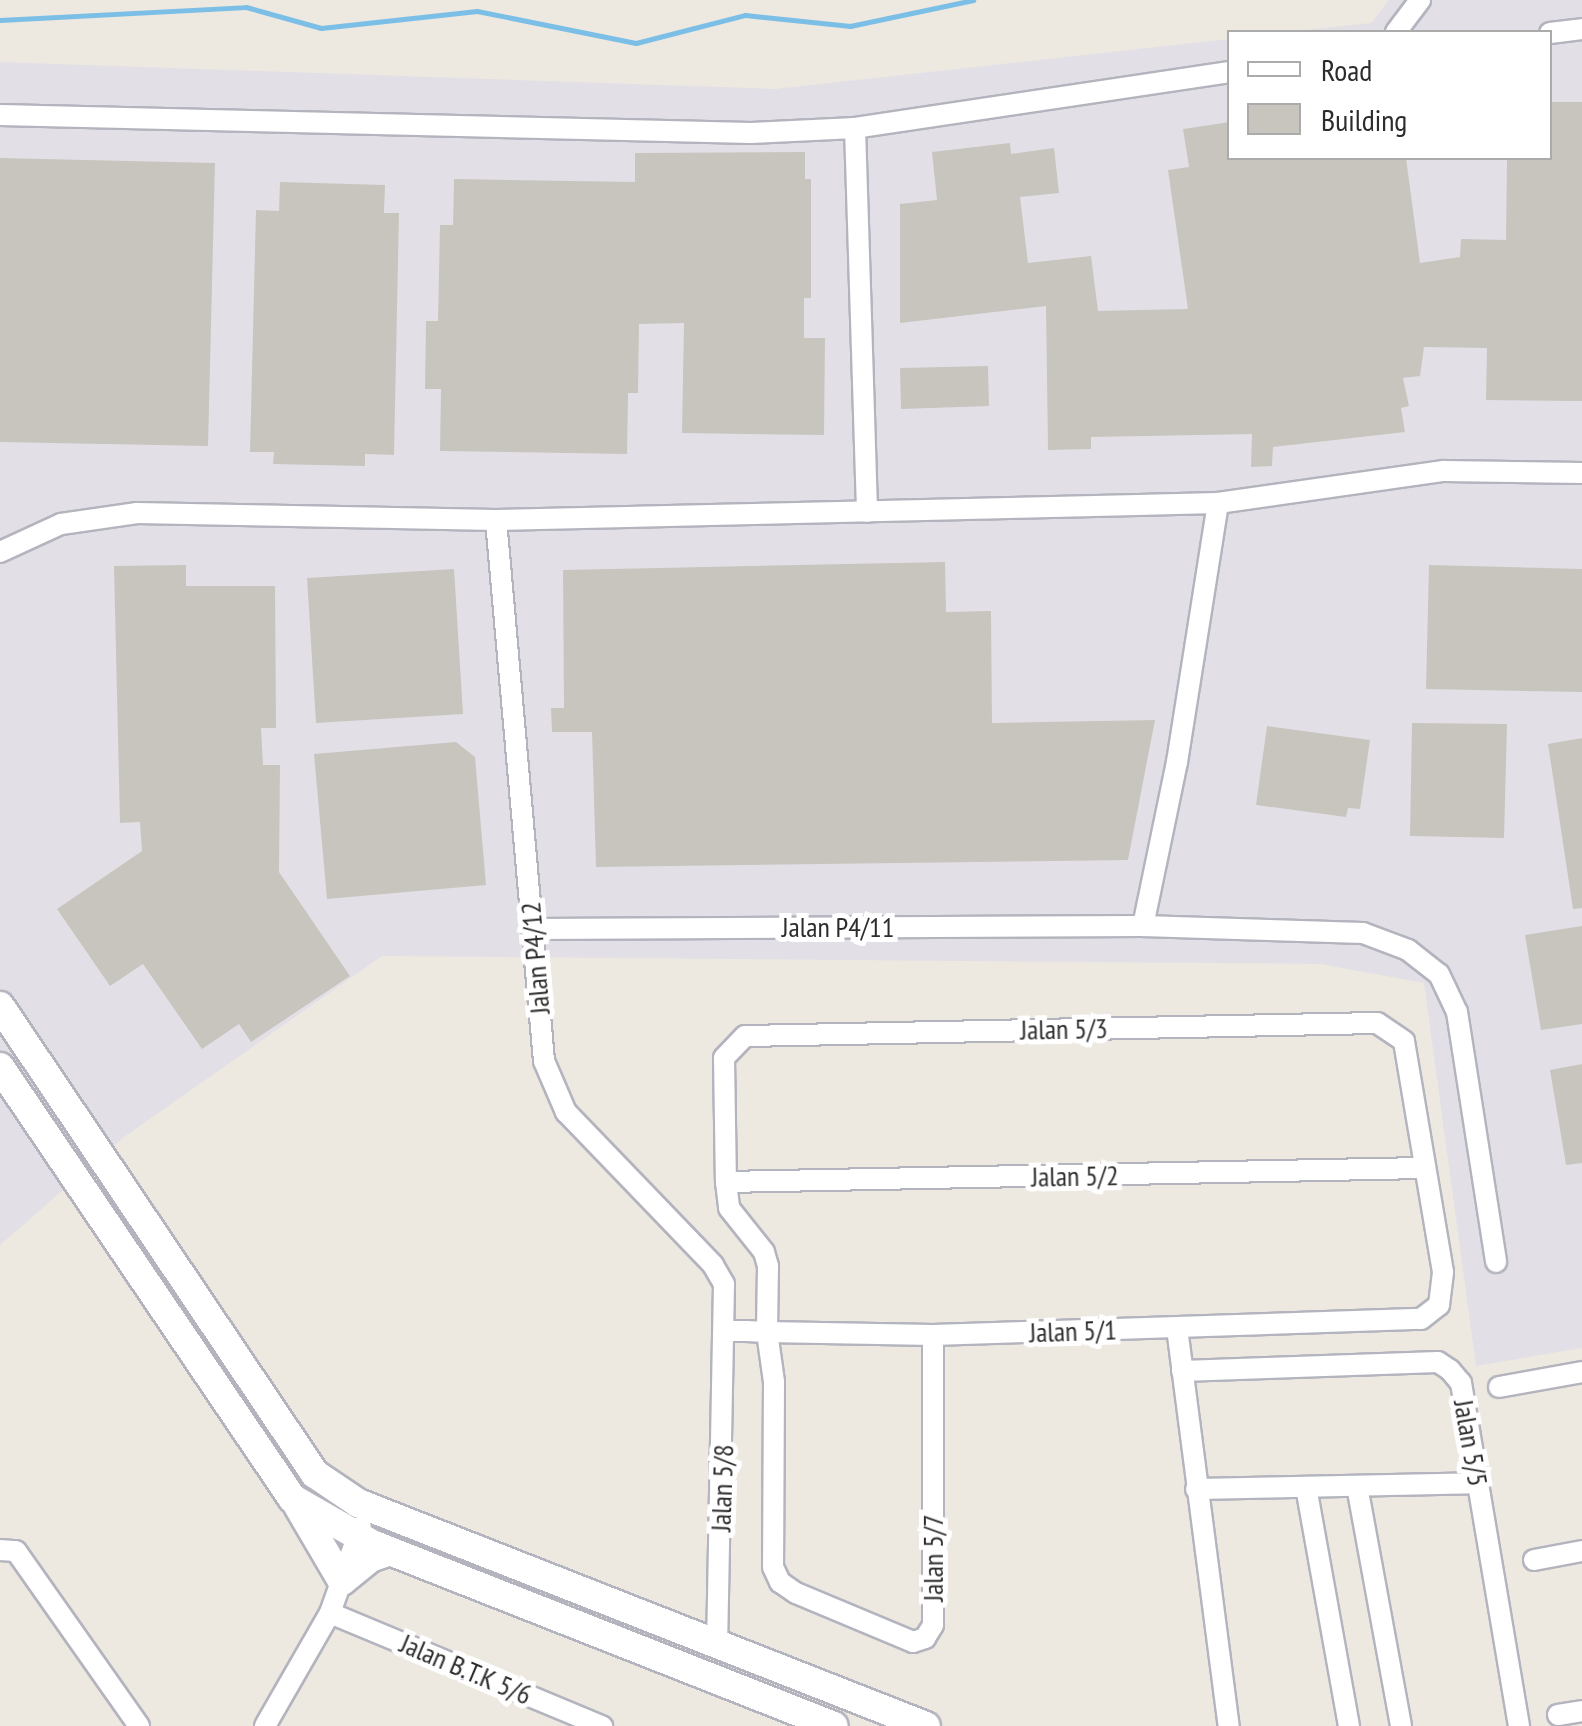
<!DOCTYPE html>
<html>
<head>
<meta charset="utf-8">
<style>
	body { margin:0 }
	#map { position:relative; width:1582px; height:1726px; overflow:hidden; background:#ede8e0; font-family:"PT Sans Narrow",sans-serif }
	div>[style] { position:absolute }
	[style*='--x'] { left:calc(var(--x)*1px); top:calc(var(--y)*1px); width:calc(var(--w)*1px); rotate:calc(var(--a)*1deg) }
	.industrial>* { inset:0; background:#e2e0e6 }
	.stream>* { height:5px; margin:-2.5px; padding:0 2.5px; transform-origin:2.5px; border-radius:2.5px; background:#7cbfe6 }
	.building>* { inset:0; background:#c8c5bf }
	.roads { filter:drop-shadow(2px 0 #b3b4be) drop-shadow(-2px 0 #b3b4be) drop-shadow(0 2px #b3b4be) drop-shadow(0 -2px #b3b4be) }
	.street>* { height:20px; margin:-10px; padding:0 10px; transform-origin:10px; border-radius:10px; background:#fff }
	.secondary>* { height:28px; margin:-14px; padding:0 14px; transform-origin:14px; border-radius:14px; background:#fff }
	span { translate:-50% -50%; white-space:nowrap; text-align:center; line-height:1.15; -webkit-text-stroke:10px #fff; paint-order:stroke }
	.street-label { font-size:28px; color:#2c2c2c }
	.legend { position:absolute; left:1227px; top:30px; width:325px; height:130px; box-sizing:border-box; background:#fff; border:2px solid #ababab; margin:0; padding:12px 18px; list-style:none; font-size:30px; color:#2c2c2c }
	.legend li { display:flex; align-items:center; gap:20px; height:50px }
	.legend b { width:50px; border:2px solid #ababab }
</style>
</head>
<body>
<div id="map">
	<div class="industrial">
		<div style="clip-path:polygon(1389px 0,1582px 0,1582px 1348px,1476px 1366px,1424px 983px,1320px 964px,382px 956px,124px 1137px,0 1245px,0 62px,775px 89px,1229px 39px,1230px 158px,1550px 158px,1550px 32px,1286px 32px,1371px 23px)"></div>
	</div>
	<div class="stream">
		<div style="--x:0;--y:20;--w:246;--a:-3"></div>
		<div style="--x:246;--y:7;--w:78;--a:15.6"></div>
		<div style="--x:321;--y:28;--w:157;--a:-6.2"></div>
		<div style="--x:477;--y:11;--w:162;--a:11.4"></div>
		<div style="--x:636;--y:43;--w:113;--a:-14.4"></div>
		<div style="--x:745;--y:15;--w:106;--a:6"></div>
		<div style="--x:850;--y:26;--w:126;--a:-11.9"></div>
	</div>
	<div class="building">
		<div style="clip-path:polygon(1550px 102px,1582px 102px,1582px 401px,1486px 400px,1487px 348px,1424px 347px,1420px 376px,1403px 378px,1409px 406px,1401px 408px,1405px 432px,1273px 447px,1272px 466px,1251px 467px,1252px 434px,1091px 437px,1091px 449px,1048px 450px,1046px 306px,900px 323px,900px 204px,937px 200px,932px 152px,1010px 143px,1011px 154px,1054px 148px,1059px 193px,1020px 197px,1028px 263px,1091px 256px,1098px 311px,1188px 309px,1168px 170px,1189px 167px,1183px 129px,1230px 122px,1230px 158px,1406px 158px,1420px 263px,1460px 257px,1461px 239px,1506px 240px,1507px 158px,1550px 158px)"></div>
		<div style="clip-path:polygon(805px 152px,805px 179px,811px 179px,811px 298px,804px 298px,804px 338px,825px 338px,824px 435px,682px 433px,684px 323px,639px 324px,638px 393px,628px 393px,627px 454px,440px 451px,441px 389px,425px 389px,426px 321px,438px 321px,440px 225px,453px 225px,454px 179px,635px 182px,635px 153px)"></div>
		<div style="clip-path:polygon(0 158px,215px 163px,208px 446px,0 442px)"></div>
		<div style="clip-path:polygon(280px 182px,385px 185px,384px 213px,399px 213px,394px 455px,365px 454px,365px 466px,273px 464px,274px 452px,250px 452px,256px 210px,279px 211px)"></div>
		<div style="clip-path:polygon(988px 366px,989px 406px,901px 409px,900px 368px)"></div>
		<div style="clip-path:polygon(945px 562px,946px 612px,991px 611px,992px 723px,1155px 720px,1128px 860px,596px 867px,592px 732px,552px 732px,551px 708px,564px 708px,563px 570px)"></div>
		<div style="clip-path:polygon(186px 565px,186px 586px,275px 586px,276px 728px,261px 728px,263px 765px,280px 765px,279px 872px,350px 976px,251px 1042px,239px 1024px,202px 1049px,143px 964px,110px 986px,57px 909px,142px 851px,140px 822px,120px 823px,114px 566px)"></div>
		<div style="clip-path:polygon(1429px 565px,1582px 569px,1582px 692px,1426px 689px)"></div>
		<div style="clip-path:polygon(454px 569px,463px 714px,316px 723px,307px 578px)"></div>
		<div style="clip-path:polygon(1412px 723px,1507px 724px,1504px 838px,1410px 836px)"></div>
		<div style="clip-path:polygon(1267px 726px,1370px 740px,1360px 809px,1348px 808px,1346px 817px,1256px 805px)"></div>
		<div style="clip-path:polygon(1582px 738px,1582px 908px,1573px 909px,1548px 744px)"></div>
		<div style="clip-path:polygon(456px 742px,475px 757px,486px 885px,327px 899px,314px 754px)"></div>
		<div style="clip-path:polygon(1582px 926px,1582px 1024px,1541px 1030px,1525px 935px)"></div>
		<div style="clip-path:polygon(1582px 1064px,1582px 1163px,1566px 1165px,1550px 1070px)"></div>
	</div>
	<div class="roads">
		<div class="street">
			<div style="--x:1396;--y:32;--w:40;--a:-53"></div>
			<div style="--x:1550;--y:33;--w:32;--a:-7"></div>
			<div style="--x:0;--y:115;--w:751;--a:1.37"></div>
			<div style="--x:751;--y:133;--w:104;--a:-2.8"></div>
			<div style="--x:855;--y:128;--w:379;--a:-8.5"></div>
			<div style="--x:855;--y:128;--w:384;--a:88.2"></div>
			<div style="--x:496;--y:520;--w:543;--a:84.93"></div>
			<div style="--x:544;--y:1061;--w:56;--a:66.7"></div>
			<div style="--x:566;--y:1112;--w:212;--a:46.1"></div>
			<div style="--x:713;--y:1265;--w:22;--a:60"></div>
			<div style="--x:724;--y:1284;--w:361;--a:91.1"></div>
			<div style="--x:0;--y:552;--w:67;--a:-24.7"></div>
			<div style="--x:61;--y:524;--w:77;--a:-8.2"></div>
			<div style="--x:137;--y:513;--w:359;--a:1.1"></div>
			<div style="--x:496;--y:520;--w:722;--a:-1.35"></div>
			<div style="--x:1218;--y:503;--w:228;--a:-8.1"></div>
			<div style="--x:1444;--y:471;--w:138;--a:0.8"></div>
			<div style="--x:1143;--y:926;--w:167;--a:-78.3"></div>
			<div style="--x:1177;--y:762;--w:262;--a:-81"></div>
			<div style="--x:533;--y:929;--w:610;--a:-0.28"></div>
			<div style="--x:1143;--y:926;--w:220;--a:1.8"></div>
			<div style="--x:1363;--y:933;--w:48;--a:20.7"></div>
			<div style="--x:1408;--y:950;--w:39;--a:38"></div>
			<div style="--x:1439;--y:974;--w:42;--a:64.7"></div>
			<div style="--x:1457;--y:1012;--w:253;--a:81.1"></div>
			<div style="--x:726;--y:1182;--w:699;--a:-1.15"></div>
			<div style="--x:1177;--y:1328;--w:401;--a:82.6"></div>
			<div style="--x:726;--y:1331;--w:20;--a:0"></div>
			<div style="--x:746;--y:1331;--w:21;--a:3"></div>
			<div style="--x:767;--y:1332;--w:166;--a:1"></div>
			<div style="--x:933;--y:1335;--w:488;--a:-1.9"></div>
			<div style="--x:1421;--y:1319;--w:23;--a:-38"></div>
			<div style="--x:1439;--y:1305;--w:33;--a:-83"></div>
			<div style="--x:1443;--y:1272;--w:234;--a:-99.6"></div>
			<div style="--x:1404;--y:1041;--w:32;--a:-146"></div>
			<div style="--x:1377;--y:1023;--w:632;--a:178.82"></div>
			<div style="--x:745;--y:1036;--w:30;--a:134"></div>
			<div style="--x:724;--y:1058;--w:124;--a:89.1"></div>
			<div style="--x:726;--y:1182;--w:26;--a:83"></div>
			<div style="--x:729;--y:1208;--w:56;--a:51.5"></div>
			<div style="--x:764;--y:1252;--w:15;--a:74"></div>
			<div style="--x:768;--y:1266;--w:66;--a:90.9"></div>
			<div style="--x:767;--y:1332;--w:50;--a:82"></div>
			<div style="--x:774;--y:1382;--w:185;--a:90.3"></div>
			<div style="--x:773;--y:1567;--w:17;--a:65"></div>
			<div style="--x:780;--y:1582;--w:19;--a:35"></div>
			<div style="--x:796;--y:1593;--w:127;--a:22.7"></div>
			<div style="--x:913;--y:1642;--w:13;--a:-18"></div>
			<div style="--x:925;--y:1638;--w:15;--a:-58"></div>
			<div style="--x:933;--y:1625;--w:290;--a:-90"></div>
			<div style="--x:1182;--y:1371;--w:256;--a:-2"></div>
			<div style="--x:1438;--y:1362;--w:14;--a:34"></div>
			<div style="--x:1450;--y:1370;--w:17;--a:50"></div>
			<div style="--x:1461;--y:1383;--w:348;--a:80.4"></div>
			<div style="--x:1499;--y:1387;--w:84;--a:-10.2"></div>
			<div style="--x:1357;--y:1486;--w:244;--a:79.6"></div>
			<div style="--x:1306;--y:1487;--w:243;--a:79.8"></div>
			<div style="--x:1196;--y:1489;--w:281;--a:-1.2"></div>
			<div style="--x:0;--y:1550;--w:16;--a:4"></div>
			<div style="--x:16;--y:1551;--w:214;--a:54.9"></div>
			<div style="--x:1534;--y:1560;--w:49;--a:-10.6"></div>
			<div style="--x:330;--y:1613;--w:295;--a:22.6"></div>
			<div style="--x:1558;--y:1715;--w:24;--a:-9"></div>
			<div style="--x:265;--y:1726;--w:130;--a:-60.1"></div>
			<div style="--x:330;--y:1613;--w:92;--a:-70.4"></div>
		</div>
		<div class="secondary">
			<div style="--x:0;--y:1006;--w:564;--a:56.06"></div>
			<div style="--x:315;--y:1474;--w:52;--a:34"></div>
			<div style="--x:358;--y:1503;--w:610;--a:21.44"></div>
			<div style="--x:0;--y:1067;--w:521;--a:55.88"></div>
			<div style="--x:292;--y:1498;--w:92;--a:29.9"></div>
			<div style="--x:372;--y:1544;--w:496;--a:21.5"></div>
			<div style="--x:298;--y:1506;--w:87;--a:59.6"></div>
			<div style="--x:342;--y:1581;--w:36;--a:-39"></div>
			<div style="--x:370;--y:1558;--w:21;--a:-19"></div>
		</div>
	</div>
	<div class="street-label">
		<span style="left:838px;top:927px">Jalan P4/11</span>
		<span style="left:535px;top:958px;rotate:-95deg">Jalan P4/12</span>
		<span style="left:1064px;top:1029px;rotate:-1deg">Jalan 5/3</span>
		<span style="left:1075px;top:1176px;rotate:-1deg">Jalan 5/2</span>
		<span style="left:1073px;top:1331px;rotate:-2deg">Jalan 5/1</span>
		<span style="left:1471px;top:1443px;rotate:80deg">Jalan 5/5</span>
		<span style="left:722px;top:1488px;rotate:-88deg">Jalan 5/8</span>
		<span style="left:933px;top:1558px;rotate:-90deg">Jalan 5/7</span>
		<span style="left:466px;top:1669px;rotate:23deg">Jalan B.T.K 5/6</span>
	</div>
	<ul class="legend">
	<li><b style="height:12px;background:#fff"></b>Road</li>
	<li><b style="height:28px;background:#c8c5bf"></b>Building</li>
	</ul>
</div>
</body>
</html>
